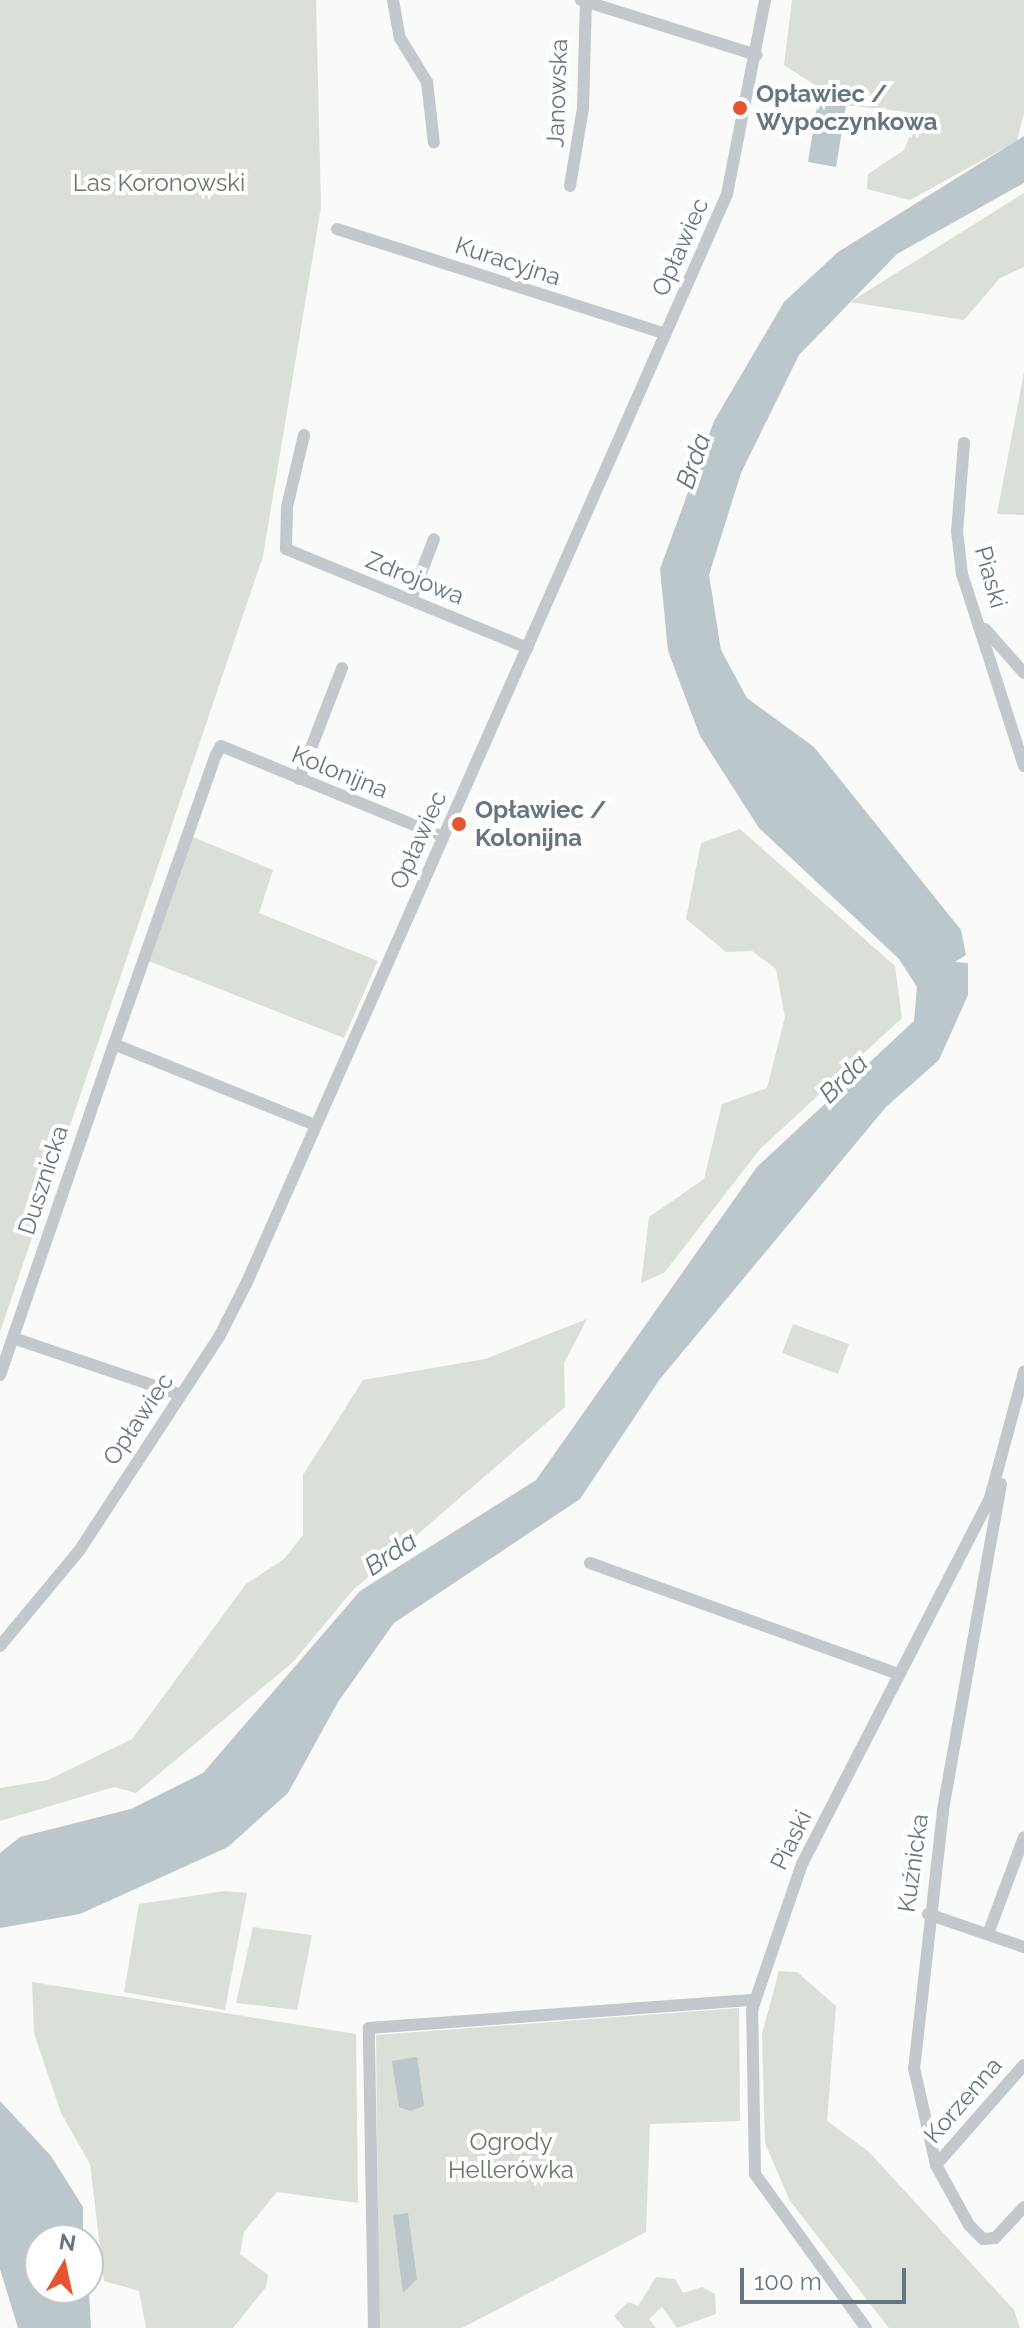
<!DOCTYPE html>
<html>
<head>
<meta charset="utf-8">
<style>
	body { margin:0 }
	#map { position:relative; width:1024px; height:2328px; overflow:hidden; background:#fafaf8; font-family:Raleway,sans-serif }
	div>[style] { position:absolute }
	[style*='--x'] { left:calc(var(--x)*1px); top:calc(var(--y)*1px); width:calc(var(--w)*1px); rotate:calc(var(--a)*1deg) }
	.green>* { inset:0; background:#dadfd7 }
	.water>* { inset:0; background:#bbc7cb }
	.minor>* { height:12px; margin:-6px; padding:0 6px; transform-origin:6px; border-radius:6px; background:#c3c8cc }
	.dots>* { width:22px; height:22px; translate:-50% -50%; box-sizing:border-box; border:4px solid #fff; border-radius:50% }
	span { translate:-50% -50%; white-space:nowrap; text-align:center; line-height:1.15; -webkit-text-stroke:8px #fff; paint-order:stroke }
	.street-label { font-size:24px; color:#657683 }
	.poi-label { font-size:24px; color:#657683; font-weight:700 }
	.left { translate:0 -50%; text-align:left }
	.park-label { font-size:24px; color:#687a64 }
	.water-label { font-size:26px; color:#60757c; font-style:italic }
	.north { position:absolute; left:24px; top:2224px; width:80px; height:80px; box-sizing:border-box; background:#fff; border:2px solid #c1c8cd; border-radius:50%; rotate:9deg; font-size:22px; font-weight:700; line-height:32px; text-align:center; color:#657683 }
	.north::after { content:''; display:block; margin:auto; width:28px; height:36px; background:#e4572e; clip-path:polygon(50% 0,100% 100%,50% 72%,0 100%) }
	.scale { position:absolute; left:740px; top:2268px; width:166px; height:36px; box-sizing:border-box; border:4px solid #657683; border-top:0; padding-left:10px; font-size:24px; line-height:28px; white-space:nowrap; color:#657683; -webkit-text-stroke:6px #fff; paint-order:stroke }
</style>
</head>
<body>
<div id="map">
	<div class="green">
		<div style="clip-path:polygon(0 0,316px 0,321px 207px,263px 556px,0 1332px)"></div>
		<div style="clip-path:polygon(792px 0,1024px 0,1024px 113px,1017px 141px,910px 200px,867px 189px,868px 174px,904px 150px,915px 123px,907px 112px,846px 105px,784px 65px)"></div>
		<div style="clip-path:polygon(1024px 193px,1024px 267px,1000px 278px,964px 320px,850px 302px)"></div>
		<div style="clip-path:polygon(1024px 372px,1024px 515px,997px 514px)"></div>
		<div style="clip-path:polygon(740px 829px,895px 966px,902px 1018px,760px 1149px,664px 1273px,641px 1283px,649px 1217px,704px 1179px,722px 1104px,767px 1088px,785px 1017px,776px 969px,752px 951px,726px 952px,686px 919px,701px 843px)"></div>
		<div style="clip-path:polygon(193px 837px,273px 870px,259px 913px,378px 961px,344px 1038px,146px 960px)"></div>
		<div style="clip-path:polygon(587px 1319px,564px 1363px,565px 1407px,352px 1591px,293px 1662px,136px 1793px,114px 1787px,0 1821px,0 1788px,48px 1780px,132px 1739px,246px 1584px,284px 1559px,303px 1535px,303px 1475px,363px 1380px,485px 1359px)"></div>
		<div style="clip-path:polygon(793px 1324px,849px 1344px,838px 1374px,782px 1353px)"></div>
		<div style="clip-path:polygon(225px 1891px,247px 1893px,225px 2010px,124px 1992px,139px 1904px)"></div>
		<div style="clip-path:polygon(253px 1927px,312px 1935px,297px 2010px,236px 2003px)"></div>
		<div style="clip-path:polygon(779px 1971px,797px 1972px,836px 2006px,827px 2121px,869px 2152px,1014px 2310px,1020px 2328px,889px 2328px,790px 2201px,765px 2143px,762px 2034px)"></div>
		<div style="clip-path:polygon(32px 1982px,356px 2034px,358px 2203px,277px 2192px,244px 2232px,240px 2254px,268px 2275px,266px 2287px,233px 2328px,146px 2328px,139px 2291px,104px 2281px,90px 2164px,61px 2113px,34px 2033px)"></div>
		<div style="clip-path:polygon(739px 2008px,740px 2121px,650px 2124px,646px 2232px,462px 2328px,379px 2328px,376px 2035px)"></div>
		<div style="clip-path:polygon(656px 2277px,675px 2279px,683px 2293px,702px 2287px,715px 2294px,716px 2314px,677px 2328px,662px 2307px,649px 2319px,656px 2328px,624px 2328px,614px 2316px,628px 2302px,638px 2306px)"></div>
	</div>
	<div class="water">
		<div style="clip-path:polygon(818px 100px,846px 105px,836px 167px,808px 162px)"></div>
		<div style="clip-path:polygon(1024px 136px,1024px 183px,897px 254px,799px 355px,741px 473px,709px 575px,721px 650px,747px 698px,814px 747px,961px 930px,966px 955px,955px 962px,968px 963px,968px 995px,939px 1060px,886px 1107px,660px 1379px,580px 1499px,394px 1623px,338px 1702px,288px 1793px,228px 1847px,80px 1914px,0 1928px,0 1853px,20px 1837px,131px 1809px,203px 1773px,360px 1591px,536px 1480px,757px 1167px,914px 1021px,917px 987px,899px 959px,759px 828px,700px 736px,668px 651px,660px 569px,714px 421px,784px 302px,838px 252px)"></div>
		<div style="clip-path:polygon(417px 2057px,424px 2106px,410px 2111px,399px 2107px,392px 2061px)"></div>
		<div style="clip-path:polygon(0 2101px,51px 2156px,83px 2207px,83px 2240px,40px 2240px,40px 2288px,88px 2288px,88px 2275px,91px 2328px,18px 2328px,0 2269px)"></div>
		<div style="clip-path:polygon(408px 2213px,417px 2279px,403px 2293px,393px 2215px)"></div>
	</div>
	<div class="minor">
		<div style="--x:393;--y:0;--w:39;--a:80"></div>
		<div style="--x:400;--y:38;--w:52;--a:58.5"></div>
		<div style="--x:427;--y:82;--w:61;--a:83.5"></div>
		<div style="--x:581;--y:0;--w:184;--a:17.4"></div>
		<div style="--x:570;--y:186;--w:79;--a:-80.5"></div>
		<div style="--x:583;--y:108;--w:108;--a:-88.4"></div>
		<div style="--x:337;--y:229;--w:345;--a:17.7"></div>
		<div style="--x:304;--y:435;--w:74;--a:103.3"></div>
		<div style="--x:287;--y:507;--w:42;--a:91.4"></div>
		<div style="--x:286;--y:549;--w:261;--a:22.3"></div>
		<div style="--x:964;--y:443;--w:88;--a:94.5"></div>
		<div style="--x:957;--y:531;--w:43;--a:83.4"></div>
		<div style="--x:962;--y:574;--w:202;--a:72.1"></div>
		<div style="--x:411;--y:599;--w:64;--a:-69"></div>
		<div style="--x:985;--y:629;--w:59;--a:48.4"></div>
		<div style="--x:299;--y:779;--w:119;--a:-68.8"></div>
		<div style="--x:315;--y:1125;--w:217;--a:-158.1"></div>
		<div style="--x:114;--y:1044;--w:306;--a:-70.6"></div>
		<div style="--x:216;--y:755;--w:10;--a:-61"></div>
		<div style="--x:221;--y:746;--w:240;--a:22.3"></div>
		<div style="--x:13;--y:1338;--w:177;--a:18.7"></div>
		<div style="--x:0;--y:1375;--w:350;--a:-71"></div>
		<div style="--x:1001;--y:1484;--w:332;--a:100.1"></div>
		<div style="--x:943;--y:1811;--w:259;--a:96.4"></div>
		<div style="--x:914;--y:2068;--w:99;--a:77.2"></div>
		<div style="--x:936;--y:2165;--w:68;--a:61.2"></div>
		<div style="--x:969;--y:2225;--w:20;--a:45"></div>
		<div style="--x:983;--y:2239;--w:12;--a:-5"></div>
		<div style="--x:995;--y:2238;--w:42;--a:-46.9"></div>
		<div style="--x:590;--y:1563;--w:328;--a:19.8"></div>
		<div style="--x:0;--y:1646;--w:124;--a:-50.3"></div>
		<div style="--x:79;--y:1551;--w:256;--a:-56.8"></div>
		<div style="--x:219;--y:1337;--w:62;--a:-63"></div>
		<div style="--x:247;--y:1282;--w:1189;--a:-66.19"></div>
		<div style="--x:727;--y:194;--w:198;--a:-78.9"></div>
		<div style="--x:928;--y:1914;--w:102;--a:19"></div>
		<div style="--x:988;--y:1934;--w:103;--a:-69.6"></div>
		<div style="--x:936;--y:2165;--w:133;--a:-48.7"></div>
		<div style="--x:374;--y:2328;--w:300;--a:-91"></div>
		<div style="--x:369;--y:2028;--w:386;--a:-4.2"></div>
		<div style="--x:866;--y:2328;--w:190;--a:-125.8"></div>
		<div style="--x:755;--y:2174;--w:164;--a:-91"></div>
		<div style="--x:752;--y:2010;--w:154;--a:-71.1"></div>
		<div style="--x:802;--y:1864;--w:411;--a:-62.8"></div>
		<div style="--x:990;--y:1498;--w:131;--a:-74.9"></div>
	</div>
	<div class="dots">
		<div style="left:740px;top:108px;background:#e4572e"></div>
		<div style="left:459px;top:824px;background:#e4572e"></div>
	</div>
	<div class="street-label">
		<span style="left:557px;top:93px;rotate:-88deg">Janowska</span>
		<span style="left:680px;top:247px;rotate:-66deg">Opławiec</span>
		<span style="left:508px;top:261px;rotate:18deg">Kuracyjna</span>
		<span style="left:991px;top:577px;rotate:74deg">Piaski</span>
		<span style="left:415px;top:578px;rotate:22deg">Zdrojowa</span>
		<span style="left:340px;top:772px;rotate:22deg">Kolonijna</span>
		<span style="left:418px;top:840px;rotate:-66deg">Opławiec</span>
		<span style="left:43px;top:1180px;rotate:-72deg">Dusznicka</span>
		<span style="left:138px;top:1419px;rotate:-56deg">Opławiec</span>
		<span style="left:791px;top:1840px;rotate:-64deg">Piaski</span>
		<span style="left:913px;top:1863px;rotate:-82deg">Kuźnicka</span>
		<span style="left:963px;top:2100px;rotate:-49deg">Korzenna</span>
	</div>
	<div class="poi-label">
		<span class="left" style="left:756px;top:108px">Opławiec /<br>Wypoczynkowa</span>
		<span class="left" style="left:475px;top:824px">Opławiec /<br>Kolonijna</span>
	</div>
	<div class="park-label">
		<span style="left:159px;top:183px">Las Koronowski</span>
		<span style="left:511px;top:2156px">Ogrody<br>Hellerówka</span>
	</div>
	<div class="water-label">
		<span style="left:694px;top:461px;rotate:-71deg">Brda</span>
		<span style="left:844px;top:1079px;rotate:-45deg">Brda</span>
		<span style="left:391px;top:1554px;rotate:-34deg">Brda</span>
	</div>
	<div class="north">N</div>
	<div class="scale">100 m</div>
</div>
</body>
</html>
